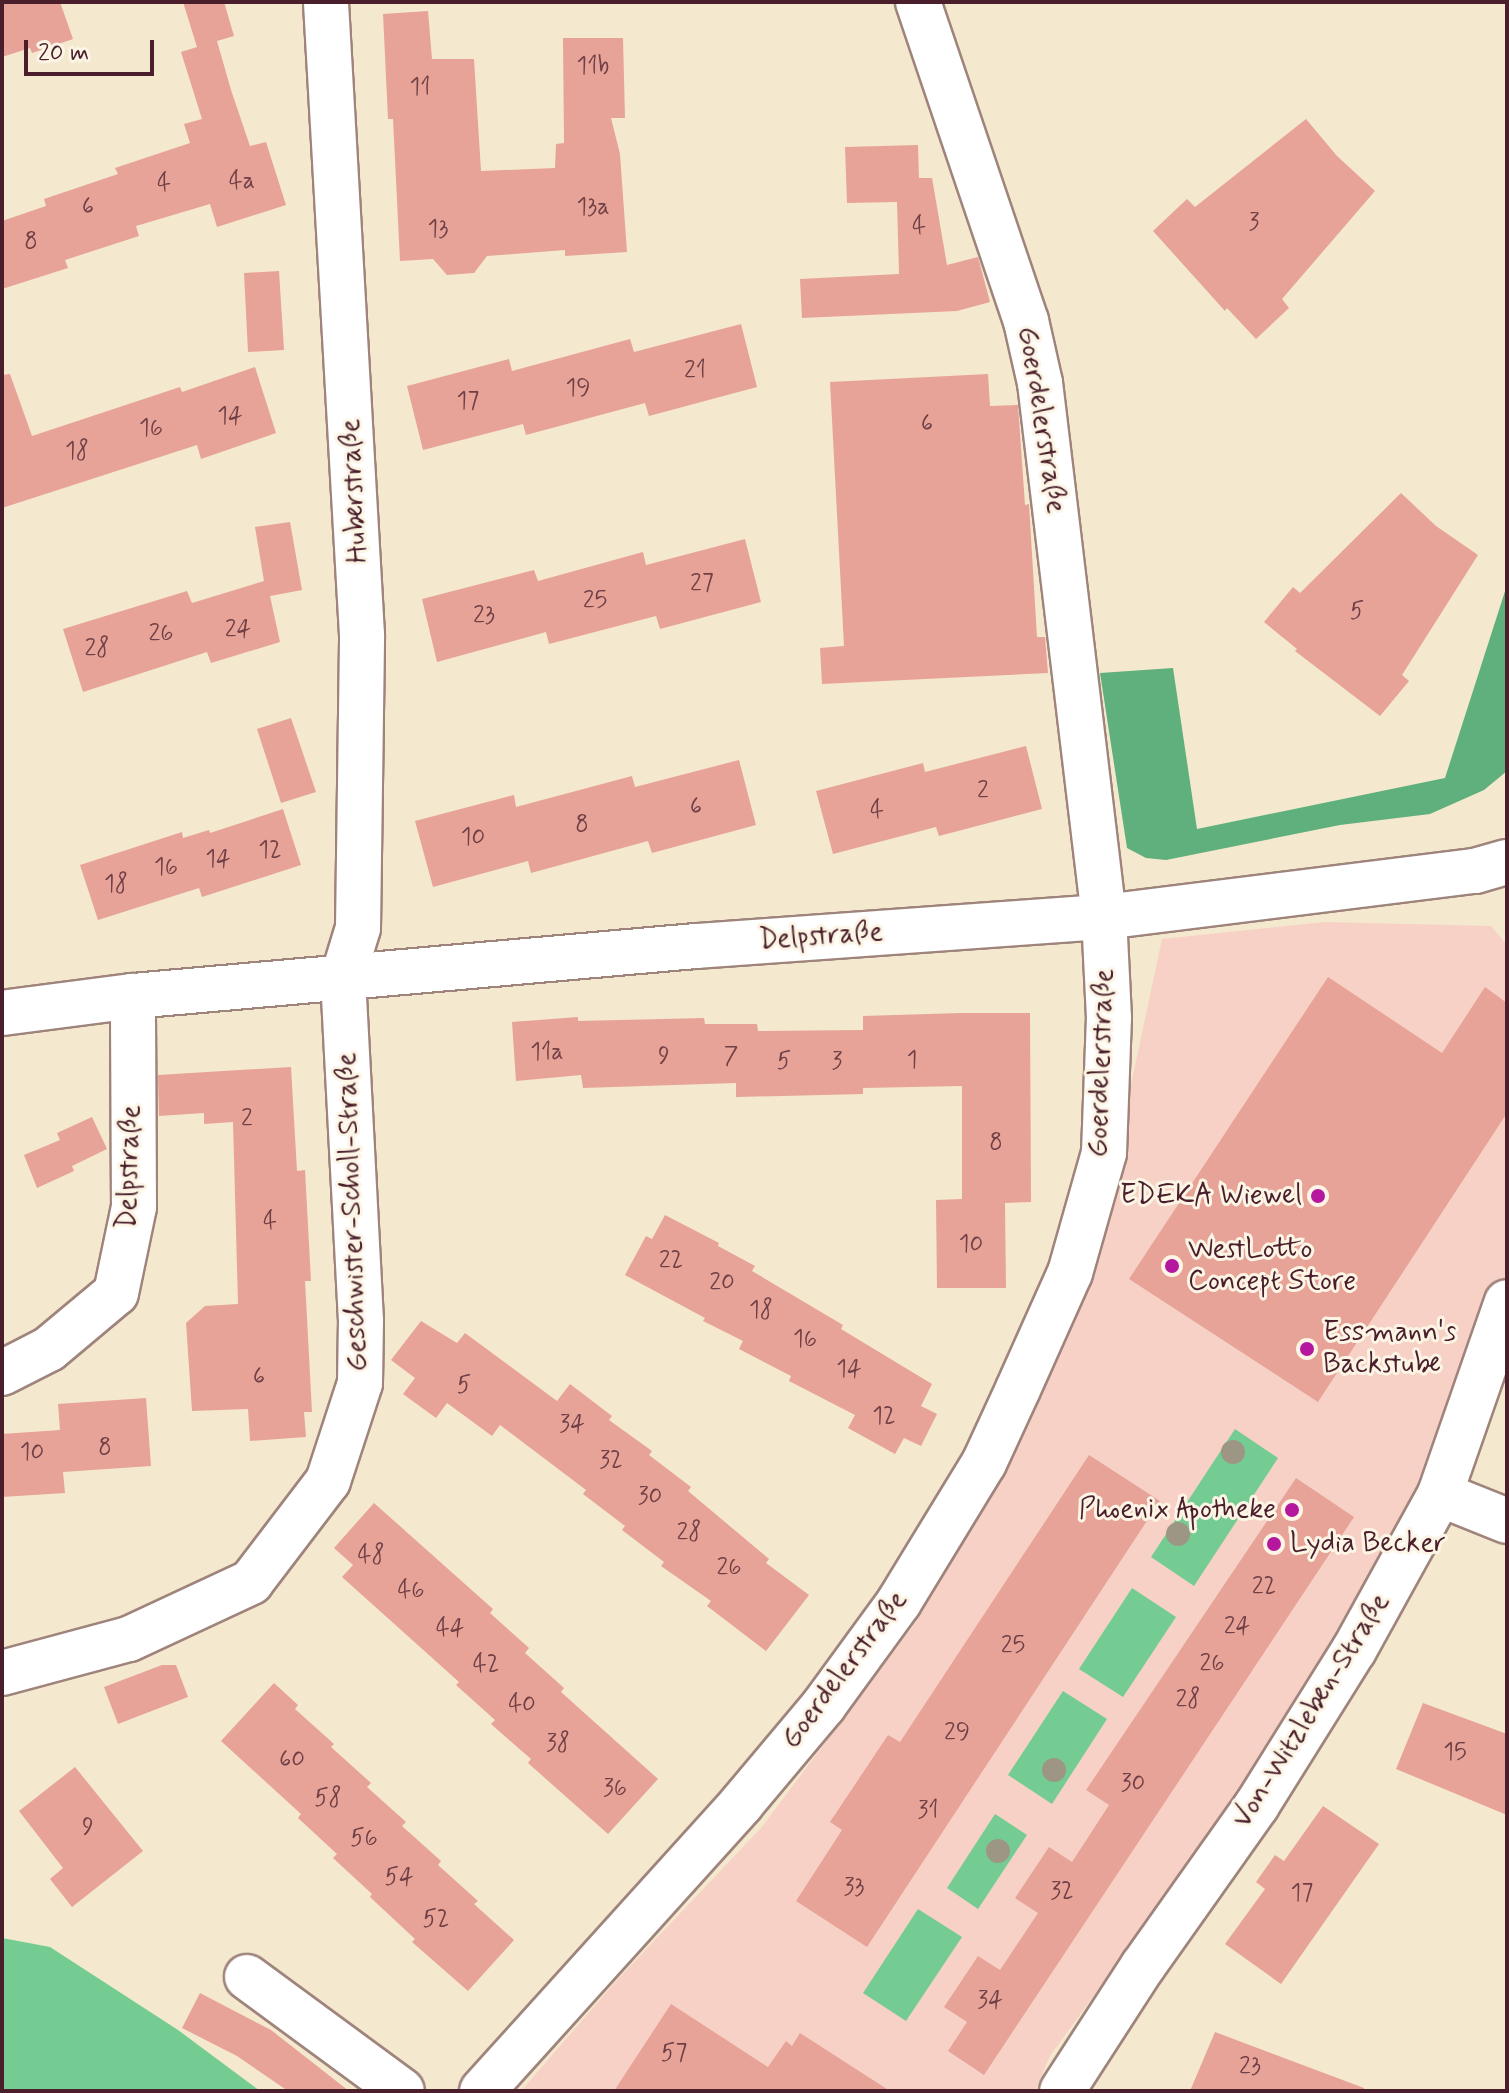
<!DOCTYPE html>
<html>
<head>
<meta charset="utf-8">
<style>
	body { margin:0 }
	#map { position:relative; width:1509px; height:2093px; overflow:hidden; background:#f4e8ce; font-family:Mynerve,sans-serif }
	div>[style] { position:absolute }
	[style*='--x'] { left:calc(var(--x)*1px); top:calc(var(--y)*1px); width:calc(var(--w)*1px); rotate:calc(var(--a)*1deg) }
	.built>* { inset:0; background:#f7d1c6 }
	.green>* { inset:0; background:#74cc92 }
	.forest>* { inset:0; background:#5fb07c }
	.building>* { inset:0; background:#e7a398 }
	.roads { filter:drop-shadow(2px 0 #9f847c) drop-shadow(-2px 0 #9f847c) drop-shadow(0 2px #9f847c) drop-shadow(0 -2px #9f847c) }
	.minor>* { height:44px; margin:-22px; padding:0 22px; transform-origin:22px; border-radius:22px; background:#fff }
	.trees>* { width:24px; height:24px; margin:-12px; border-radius:50%; background:#9e9685 }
	.dots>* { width:22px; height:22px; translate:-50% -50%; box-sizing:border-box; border:4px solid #fcf5e5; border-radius:50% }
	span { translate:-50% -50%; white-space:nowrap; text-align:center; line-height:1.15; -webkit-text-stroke:6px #fcf5e5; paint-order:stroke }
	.number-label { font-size:24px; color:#714046 }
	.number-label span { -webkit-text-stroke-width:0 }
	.street-label { font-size:28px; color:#4a1f2b }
	.poi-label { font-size:28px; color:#4a1f2b }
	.right { translate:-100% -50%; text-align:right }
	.left { translate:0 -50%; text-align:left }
	.frame { position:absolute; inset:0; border:4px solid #4a1f2b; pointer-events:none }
	.scale { position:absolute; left:24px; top:40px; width:130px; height:36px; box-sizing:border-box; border:4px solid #4a1f2b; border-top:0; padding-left:10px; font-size:24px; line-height:28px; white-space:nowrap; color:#4a1f2b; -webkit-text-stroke:6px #fcf5e5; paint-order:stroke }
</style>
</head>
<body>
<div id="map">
	<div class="built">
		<div style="clip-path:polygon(1324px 922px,1491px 926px,1507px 945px,1507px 1277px,1418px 1500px,1223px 1817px,1050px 2056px,1035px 2091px,521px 2091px,617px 1980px,761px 1828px,916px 1622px,1031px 1416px,1083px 1280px,1116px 1155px,1162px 939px)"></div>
	</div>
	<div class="green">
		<div style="clip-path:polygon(1235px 1429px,1278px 1458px,1194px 1586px,1151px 1557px)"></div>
		<div style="clip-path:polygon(1132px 1588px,1176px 1617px,1123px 1697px,1079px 1669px)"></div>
		<div style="clip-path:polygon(1063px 1691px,1107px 1719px,1052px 1804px,1008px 1775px)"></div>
		<div style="clip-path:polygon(995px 1814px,1027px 1835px,978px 1909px,947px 1888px)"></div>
		<div style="clip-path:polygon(918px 1909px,962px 1937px,906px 2021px,863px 1993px)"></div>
		<div style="clip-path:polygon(2px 1938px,50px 1947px,178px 2030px,260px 2091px,2px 2091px)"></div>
	</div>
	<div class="forest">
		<div style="clip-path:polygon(1507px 585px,1507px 771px,1484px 790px,1430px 814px,1340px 825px,1166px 860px,1146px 858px,1127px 848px,1100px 673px,1173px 668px,1197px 829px,1445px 778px)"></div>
	</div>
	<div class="building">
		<div style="clip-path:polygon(2px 2px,60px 2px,73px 39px,32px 53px,30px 48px,2px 57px)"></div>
		<div style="clip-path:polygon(183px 2px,224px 2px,234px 36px,217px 41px,231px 90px,250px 146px,266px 142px,286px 205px,217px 227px,210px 204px,136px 226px,139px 236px,65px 260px,68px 268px,2px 289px,2px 221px,46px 206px,44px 199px,118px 174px,115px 168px,190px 143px,184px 124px,202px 119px,181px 52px,197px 47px)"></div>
		<div style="clip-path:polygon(428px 11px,432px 59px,474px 59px,481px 171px,555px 168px,556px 144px,564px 143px,563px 38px,623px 38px,625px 118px,611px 118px,620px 154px,627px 252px,565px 256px,565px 250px,487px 256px,474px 273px,447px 275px,433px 259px,400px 261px,393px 119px,388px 119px,383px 14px)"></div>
		<div style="clip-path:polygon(1306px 119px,1337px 156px,1375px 191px,1282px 299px,1289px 308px,1256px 339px,1227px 308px,1225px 311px,1153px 231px,1187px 199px,1195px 207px)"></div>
		<div style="clip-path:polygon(918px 145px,919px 178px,932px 178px,947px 265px,978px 257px,990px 302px,957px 311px,802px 318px,800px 279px,899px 274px,897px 202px,847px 203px,845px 147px)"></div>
		<div style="clip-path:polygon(279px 271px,284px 350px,248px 352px,244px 273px)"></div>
		<div style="clip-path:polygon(741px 324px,757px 387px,649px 416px,645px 403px,526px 435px,523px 424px,423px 450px,407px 386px,509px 359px,512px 371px,630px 339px,634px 352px)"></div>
		<div style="clip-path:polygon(255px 367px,276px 433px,201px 459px,197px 445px,2px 508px,2px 375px,10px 374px,32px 436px,180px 387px,182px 392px)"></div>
		<div style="clip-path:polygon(988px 374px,990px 406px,1018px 405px,1025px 505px,1029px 504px,1037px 637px,1045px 637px,1048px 673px,822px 684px,820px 648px,844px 646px,830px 382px)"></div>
		<div style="clip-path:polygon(1401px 493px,1436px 526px,1478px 555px,1402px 675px,1409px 681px,1380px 716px,1295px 651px,1297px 649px,1264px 622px,1293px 587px,1300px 593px)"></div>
		<div style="clip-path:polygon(290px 522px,302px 590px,270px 596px,280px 642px,211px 663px,207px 652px,83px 692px,63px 629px,187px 591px,192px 603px,264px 581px,255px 527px)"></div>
		<div style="clip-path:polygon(745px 539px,761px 602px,660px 629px,656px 616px,549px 644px,546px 632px,437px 662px,422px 599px,534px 570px,538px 581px,643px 552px,646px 565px)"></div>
		<div style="clip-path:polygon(291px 718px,316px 792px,281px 803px,257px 729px)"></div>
		<div style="clip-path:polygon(1026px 746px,1042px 809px,939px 836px,936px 827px,833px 854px,816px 791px,923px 763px,925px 772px)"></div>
		<div style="clip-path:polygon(739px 760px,756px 825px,652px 853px,648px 841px,531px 873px,528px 861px,433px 887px,415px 821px,514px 795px,516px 807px,632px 776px,635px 787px)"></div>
		<div style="clip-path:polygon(283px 809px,301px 865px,202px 897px,199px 888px,98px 920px,80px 865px,182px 832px,183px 838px,209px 830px,210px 833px)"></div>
		<div style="clip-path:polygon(1328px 977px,1442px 1053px,1485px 987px,1507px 1003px,1507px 1113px,1318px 1402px,1129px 1279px)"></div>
		<div style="clip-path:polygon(961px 1013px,1030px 1013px,1031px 1202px,1005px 1203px,1006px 1288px,937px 1288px,936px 1200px,962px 1199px,962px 1086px,863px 1088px,863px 1094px,736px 1097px,736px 1083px,583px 1088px,581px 1075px,516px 1081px,512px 1022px,578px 1017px,578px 1021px,704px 1018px,705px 1024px,757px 1024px,758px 1031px,863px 1030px,863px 1016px)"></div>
		<div style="clip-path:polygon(291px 1067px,297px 1171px,305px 1170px,311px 1281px,305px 1281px,312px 1412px,304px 1412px,306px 1437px,250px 1441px,248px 1409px,192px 1411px,186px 1323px,205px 1306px,238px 1304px,233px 1122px,204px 1124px,204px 1113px,159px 1116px,158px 1075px)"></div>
		<div style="clip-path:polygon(92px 1117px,107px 1149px,72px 1166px,74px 1171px,37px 1188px,24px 1155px,60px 1140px,57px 1133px)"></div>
		<div style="clip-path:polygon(665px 1215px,719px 1243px,718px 1246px,755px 1266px,752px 1271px,843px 1325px,841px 1329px,932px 1384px,921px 1406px,937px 1414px,921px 1446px,904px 1438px,895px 1454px,848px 1428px,855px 1415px,789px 1381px,791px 1376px,739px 1349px,743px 1341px,703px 1321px,705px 1318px,625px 1275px,646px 1236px,652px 1239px)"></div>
		<div style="clip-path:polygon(421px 1321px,457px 1343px,465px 1333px,557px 1401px,570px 1384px,612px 1416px,609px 1420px,652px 1451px,649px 1455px,691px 1487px,688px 1491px,769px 1559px,766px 1563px,809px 1595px,766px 1651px,707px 1606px,711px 1601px,661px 1566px,664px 1562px,622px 1530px,625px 1526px,583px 1494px,586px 1490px,500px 1425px,492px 1436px,447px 1403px,436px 1418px,403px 1394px,415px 1378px,391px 1360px)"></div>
		<div style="clip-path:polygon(146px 1398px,151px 1466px,63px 1472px,65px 1493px,2px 1497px,2px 1434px,60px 1430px,58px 1404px)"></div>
		<div style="clip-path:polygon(1089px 1455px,1160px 1501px,867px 1947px,796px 1901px,842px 1830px,830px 1822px,888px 1735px,900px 1742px)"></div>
		<div style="clip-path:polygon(1296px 1478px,1354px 1517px,984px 2075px,948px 2051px,967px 2022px,944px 2007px,978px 1956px,1000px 1970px,1038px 1913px,1015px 1898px,1049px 1847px,1072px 1862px,1109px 1805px,1086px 1790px)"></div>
		<div style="clip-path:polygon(374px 1503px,493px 1609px,490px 1613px,529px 1648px,525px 1653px,564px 1688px,561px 1692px,658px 1779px,608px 1834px,528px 1763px,531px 1759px,491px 1724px,495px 1720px,456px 1685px,459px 1682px,342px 1577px,353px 1565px,334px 1548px)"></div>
		<div style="clip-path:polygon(162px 1665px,176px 1665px,188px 1697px,118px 1724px,104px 1687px)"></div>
		<div style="clip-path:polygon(274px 1683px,298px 1705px,295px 1709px,334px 1744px,331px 1747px,371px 1783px,367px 1787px,406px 1822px,402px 1826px,441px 1861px,438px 1865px,478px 1901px,474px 1904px,514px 1940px,468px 1991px,412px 1942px,415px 1939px,370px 1897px,372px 1894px,333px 1858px,337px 1854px,298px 1818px,301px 1814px,221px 1741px)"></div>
		<div style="clip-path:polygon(1423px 1703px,1507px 1734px,1507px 1815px,1396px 1769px)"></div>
		<div style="clip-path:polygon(75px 1767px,143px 1851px,72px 1907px,50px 1879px,63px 1868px,19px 1811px)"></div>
		<div style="clip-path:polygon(1323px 1806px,1379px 1844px,1281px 1984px,1225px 1944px,1265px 1889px,1256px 1882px,1275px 1855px,1284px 1861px)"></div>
		<div style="clip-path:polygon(200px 1993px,271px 2030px,349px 2091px,288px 2091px,237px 2056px,182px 2028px)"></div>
		<div style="clip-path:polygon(671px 2004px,768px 2067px,786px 2041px,792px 2046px,800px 2033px,890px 2091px,614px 2091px)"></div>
		<div style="clip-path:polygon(1215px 2032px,1364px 2088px,1364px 2091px,1190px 2091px)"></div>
	</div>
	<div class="roads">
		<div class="minor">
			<div style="--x:2;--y:1013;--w:132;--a:-7.4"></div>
			<div style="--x:133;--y:996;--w:565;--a:-5.08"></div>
			<div style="--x:696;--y:946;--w:409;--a:-4.1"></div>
			<div style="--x:1104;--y:917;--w:374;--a:-7.1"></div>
			<div style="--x:1475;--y:871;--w:33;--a:-16"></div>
			<div style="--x:2;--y:1373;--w:53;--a:-27.1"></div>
			<div style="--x:49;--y:1349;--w:87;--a:-39.9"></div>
			<div style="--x:116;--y:1293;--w:88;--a:-78.2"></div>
			<div style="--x:134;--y:1207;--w:211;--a:-90.3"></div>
			<div style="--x:1440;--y:1494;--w:72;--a:21.9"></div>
			<div style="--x:2;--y:1673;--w:131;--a:-15"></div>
			<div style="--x:129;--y:1639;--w:135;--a:-25"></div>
			<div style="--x:251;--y:1582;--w:127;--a:-52.7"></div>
			<div style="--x:328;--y:1481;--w:103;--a:-71.9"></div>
			<div style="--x:360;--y:1383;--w:62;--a:-89.1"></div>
			<div style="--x:361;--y:1321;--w:344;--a:-93"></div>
			<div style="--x:343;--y:977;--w:51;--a:-73"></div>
			<div style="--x:358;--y:928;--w:293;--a:-89.2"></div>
			<div style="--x:362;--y:635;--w:634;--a:-93.26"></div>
			<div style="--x:247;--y:1977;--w:192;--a:36.3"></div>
			<div style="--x:482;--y:2091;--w:387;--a:-47.9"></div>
			<div style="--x:741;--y:1804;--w:129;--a:-50"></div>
			<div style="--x:824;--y:1705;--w:127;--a:-53.9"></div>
			<div style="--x:899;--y:1602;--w:163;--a:-58.6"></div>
			<div style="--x:984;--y:1463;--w:81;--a:-65.3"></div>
			<div style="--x:1018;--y:1389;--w:127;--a:-65.9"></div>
			<div style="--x:1070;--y:1273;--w:125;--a:-74.2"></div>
			<div style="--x:1104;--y:1153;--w:135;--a:-87.9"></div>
			<div style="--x:1109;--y:1018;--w:101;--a:-92.8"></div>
			<div style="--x:1104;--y:917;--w:538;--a:-96.83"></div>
			<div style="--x:1040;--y:383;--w:64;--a:-102.7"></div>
			<div style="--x:1026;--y:321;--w:337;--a:-108.7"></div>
			<div style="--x:1062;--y:2091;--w:149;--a:-57.1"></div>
			<div style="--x:1143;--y:1966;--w:197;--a:-54.7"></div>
			<div style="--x:1257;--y:1805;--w:183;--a:-58"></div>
			<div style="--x:1354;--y:1650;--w:178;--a:-61.1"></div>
			<div style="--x:1440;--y:1494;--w:203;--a:-70.8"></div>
		</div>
	</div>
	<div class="trees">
		<div style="left:1233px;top:1452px"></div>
		<div style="left:1178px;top:1534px"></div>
		<div style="left:1054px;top:1770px"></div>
		<div style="left:998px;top:1851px"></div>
	</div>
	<div class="dots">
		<div style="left:1318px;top:1196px;background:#b5179e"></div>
		<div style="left:1172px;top:1266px;background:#b5179e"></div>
		<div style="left:1307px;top:1349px;background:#b5179e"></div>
		<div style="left:1292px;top:1510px;background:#b5179e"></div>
		<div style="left:1274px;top:1544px;background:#b5179e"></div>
	</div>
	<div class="number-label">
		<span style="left:593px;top:67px">11b</span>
		<span style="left:420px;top:88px">11</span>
		<span style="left:242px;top:182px">4a</span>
		<span style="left:164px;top:184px">4</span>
		<span style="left:88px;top:207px">6</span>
		<span style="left:593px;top:208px">13a</span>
		<span style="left:1254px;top:223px">3</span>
		<span style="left:919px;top:227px">4</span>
		<span style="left:438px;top:230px">13</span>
		<span style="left:31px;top:242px">8</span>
		<span style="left:695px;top:371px">21</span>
		<span style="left:578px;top:389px">19</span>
		<span style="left:468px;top:402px">17</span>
		<span style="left:230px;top:417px">14</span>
		<span style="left:927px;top:424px">6</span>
		<span style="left:151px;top:429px">16</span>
		<span style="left:77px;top:452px">18</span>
		<span style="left:702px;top:584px">27</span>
		<span style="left:595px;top:601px">25</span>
		<span style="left:1357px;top:612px">5</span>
		<span style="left:484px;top:616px">23</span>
		<span style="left:238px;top:630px">24</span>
		<span style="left:161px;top:634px">26</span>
		<span style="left:97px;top:649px">28</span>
		<span style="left:983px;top:791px">2</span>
		<span style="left:696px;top:807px">6</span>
		<span style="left:877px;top:811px">4</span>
		<span style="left:582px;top:825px">8</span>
		<span style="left:473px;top:838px">10</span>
		<span style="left:270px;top:851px">12</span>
		<span style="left:218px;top:860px">14</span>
		<span style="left:166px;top:868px">16</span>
		<span style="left:116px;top:885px">18</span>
		<span style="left:547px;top:1053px">11a</span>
		<span style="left:664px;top:1057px">9</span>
		<span style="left:731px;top:1057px">7</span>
		<span style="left:912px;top:1061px">1</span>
		<span style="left:784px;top:1062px">5</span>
		<span style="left:837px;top:1062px">3</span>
		<span style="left:247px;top:1119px">2</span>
		<span style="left:996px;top:1143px">8</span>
		<span style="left:270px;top:1222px">4</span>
		<span style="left:971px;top:1245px">10</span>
		<span style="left:671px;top:1261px">22</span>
		<span style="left:722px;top:1283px">20</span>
		<span style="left:761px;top:1311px">18</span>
		<span style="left:805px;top:1340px">16</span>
		<span style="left:849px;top:1370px">14</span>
		<span style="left:259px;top:1377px">6</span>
		<span style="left:464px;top:1386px">5</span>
		<span style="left:884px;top:1417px">12</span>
		<span style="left:572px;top:1425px">34</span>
		<span style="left:105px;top:1448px">8</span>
		<span style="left:32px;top:1453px">10</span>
		<span style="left:611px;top:1461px">32</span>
		<span style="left:650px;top:1497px">30</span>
		<span style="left:689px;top:1533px">28</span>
		<span style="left:371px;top:1556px">48</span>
		<span style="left:729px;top:1568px">26</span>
		<span style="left:1264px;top:1587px">22</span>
		<span style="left:411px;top:1591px">46</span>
		<span style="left:1237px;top:1627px">24</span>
		<span style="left:450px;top:1629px">44</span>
		<span style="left:1013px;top:1646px">25</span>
		<span style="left:1212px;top:1664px">26</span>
		<span style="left:486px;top:1665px">42</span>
		<span style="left:1188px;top:1700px">28</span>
		<span style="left:522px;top:1705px">40</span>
		<span style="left:957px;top:1733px">29</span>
		<span style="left:558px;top:1744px">38</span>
		<span style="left:1455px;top:1753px">15</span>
		<span style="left:292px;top:1760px">60</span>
		<span style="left:1133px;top:1784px">30</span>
		<span style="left:615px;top:1789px">36</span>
		<span style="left:328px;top:1799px">58</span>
		<span style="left:928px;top:1811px">31</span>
		<span style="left:88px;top:1828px">9</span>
		<span style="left:364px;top:1839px">56</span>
		<span style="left:399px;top:1878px">54</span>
		<span style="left:854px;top:1888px">33</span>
		<span style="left:1062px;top:1892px">32</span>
		<span style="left:1302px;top:1894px">17</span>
		<span style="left:436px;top:1920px">52</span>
		<span style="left:990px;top:2001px">34</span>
		<span style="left:674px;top:2054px">57</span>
		<span style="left:1250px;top:2067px">23</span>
	</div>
	<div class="street-label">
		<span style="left:1041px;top:420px;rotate:81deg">Goerdelerstraße</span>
		<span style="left:355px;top:491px;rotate:-93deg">Huberstraße</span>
		<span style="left:821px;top:937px;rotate:-4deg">Delpstraße</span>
		<span style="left:1102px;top:1063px;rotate:-88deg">Goerdelerstraße</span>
		<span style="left:130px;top:1167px;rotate:-88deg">Delpstraße</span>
		<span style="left:353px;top:1212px;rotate:-92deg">Geschwister-Scholl-Straße</span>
		<span style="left:845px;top:1670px;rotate:-53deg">Goerdelerstraße</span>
		<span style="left:1312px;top:1711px;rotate:-58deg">Von-Witzleben-Straße</span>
	</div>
	<div class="poi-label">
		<span class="right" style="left:1302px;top:1196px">EDEKA Wiewel</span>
		<span class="left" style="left:1188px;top:1266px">WestLotto<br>Concept Store</span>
		<span class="left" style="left:1323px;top:1349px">Essmann's<br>Backstube</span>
		<span class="right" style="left:1276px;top:1510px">Phoenix Apotheke</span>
		<span class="left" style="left:1290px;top:1544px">Lydia Becker</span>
	</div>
	<div class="frame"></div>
	<div class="scale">20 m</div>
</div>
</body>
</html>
